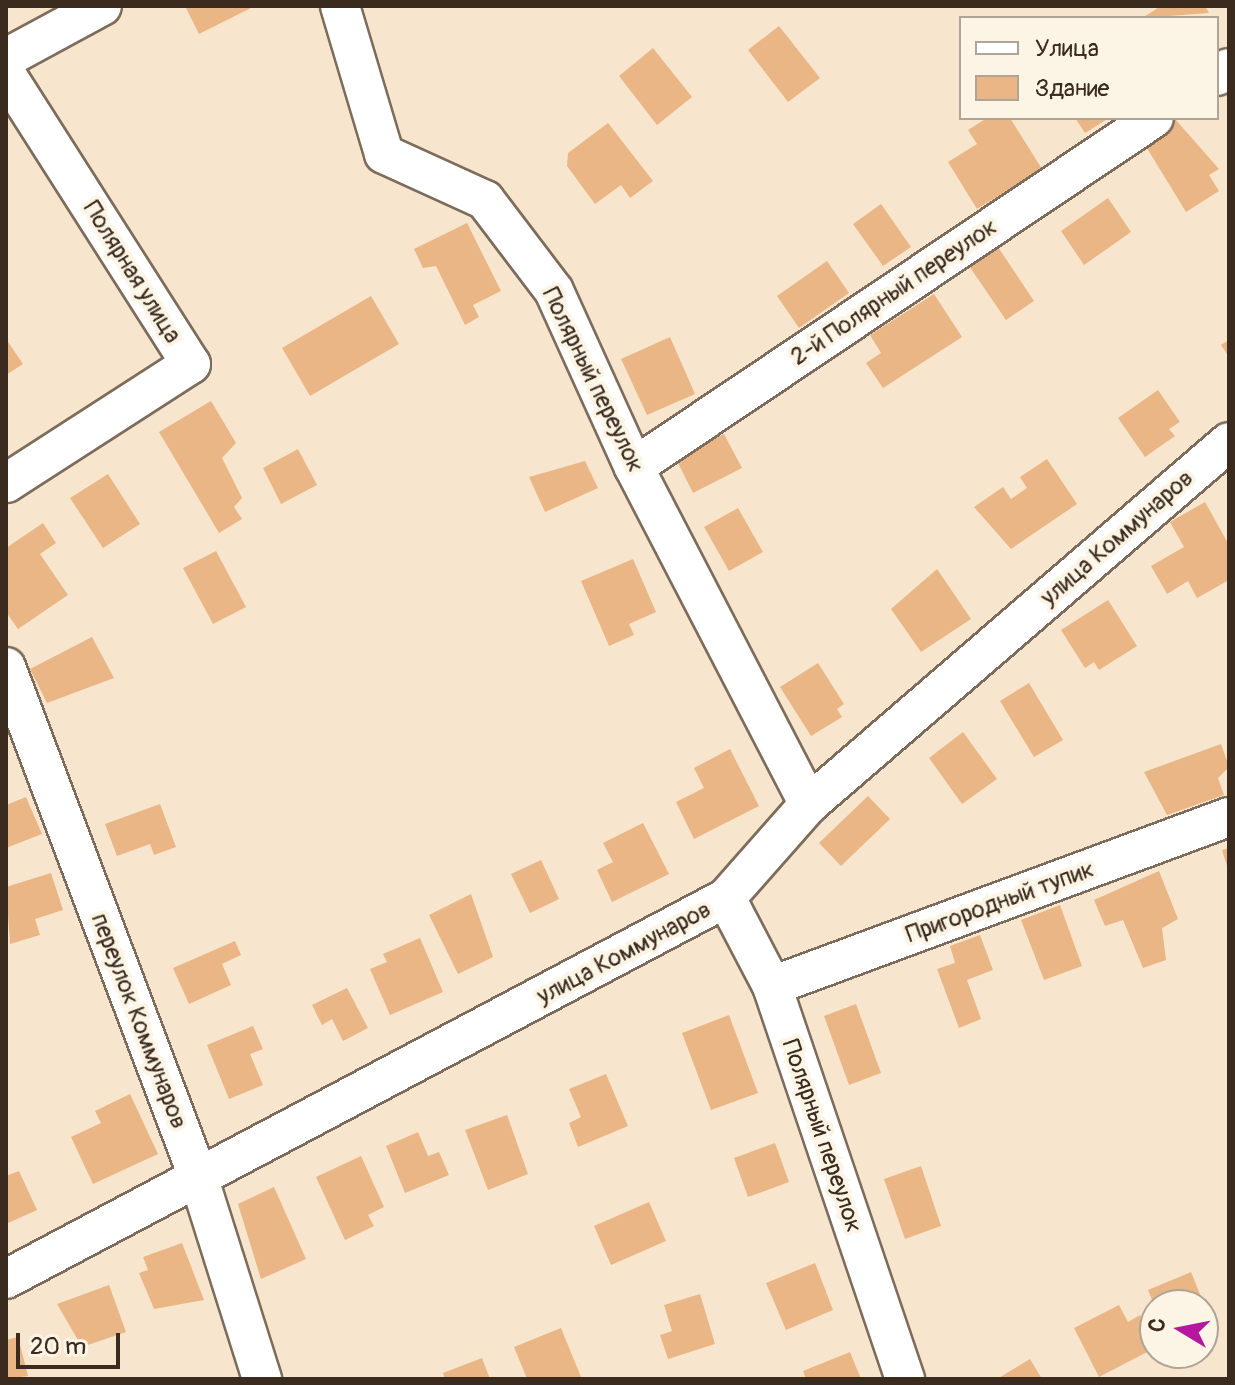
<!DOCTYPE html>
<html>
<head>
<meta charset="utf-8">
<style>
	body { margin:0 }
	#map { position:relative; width:1235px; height:1385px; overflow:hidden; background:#f7e6cd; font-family:Pangolin,sans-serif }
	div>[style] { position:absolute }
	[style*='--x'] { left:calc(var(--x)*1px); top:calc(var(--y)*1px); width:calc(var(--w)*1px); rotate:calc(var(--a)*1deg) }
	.building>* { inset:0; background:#eab685 }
	.roads { filter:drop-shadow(2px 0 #7d6c5b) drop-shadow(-2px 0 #7d6c5b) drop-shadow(0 2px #7d6c5b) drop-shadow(0 -2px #7d6c5b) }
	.minor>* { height:38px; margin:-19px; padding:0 19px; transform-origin:19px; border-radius:19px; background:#fff }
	span { translate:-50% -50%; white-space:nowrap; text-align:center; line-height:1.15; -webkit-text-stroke:8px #fcf5e5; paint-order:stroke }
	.street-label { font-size:24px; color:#3b2a1e }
	.frame { position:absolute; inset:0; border:8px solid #3b2a1e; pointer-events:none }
	.legend { position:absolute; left:959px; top:16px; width:260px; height:104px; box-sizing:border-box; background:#fcf5e5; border:2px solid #afa495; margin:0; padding:10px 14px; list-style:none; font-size:24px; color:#3b2a1e }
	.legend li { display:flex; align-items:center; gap:16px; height:40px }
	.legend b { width:40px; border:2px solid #afa495 }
	.north { position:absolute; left:1139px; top:1289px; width:80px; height:80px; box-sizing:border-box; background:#fcf5e5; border:2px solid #afa495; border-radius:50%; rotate:280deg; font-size:22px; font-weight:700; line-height:32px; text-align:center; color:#3b2a1e }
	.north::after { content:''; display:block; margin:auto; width:28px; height:36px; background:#b5179e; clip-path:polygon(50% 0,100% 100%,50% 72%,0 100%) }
	.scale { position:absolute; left:16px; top:1333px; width:104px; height:36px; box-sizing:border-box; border:4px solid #3b2a1e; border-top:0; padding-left:10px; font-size:24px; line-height:28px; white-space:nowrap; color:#3b2a1e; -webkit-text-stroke:6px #fcf5e5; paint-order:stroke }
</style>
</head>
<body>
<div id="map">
	<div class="building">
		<div style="clip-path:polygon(185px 6px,255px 6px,199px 34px)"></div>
		<div style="clip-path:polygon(1161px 6px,1205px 6px,1209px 13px,1142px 18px)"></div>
		<div style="clip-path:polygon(779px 26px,820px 78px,788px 102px,748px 50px)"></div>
		<div style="clip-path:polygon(653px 48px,692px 97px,657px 125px,619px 76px)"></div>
		<div style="clip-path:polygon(987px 118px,1010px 118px,1042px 169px,977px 209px,948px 162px,977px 144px,968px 130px)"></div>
		<div style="clip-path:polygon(1075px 118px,1109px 118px,1085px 133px)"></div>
		<div style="clip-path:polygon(1175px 119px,1219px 169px,1209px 175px,1219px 191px,1186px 212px,1142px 140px)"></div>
		<div style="clip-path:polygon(608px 123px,653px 181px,630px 198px,621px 185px,595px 204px,567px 166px,568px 153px)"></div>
		<div style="clip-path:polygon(1108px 198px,1131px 232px,1084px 265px,1061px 231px)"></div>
		<div style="clip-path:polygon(881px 204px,911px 247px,883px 266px,853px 224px)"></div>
		<div style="clip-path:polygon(467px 223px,501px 291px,473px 305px,479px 317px,465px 325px,436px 266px,423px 268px,414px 249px)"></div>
		<div style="clip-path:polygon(996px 244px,1034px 301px,1006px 320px,967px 263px)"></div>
		<div style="clip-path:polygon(827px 261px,849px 293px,799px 328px,777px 296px)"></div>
		<div style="clip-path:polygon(934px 294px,962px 337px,883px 388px,866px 363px,881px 353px,870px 335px)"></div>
		<div style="clip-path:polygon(371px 296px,399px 344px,310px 396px,282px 348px)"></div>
		<div style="clip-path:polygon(670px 337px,695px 394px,647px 415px,621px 359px)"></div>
		<div style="clip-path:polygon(6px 339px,23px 364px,6px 375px)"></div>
		<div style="clip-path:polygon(1229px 340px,1229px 357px,1221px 345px)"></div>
		<div style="clip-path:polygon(1158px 390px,1180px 422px,1169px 429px,1175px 436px,1145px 457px,1118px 418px)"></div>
		<div style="clip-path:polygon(211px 401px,236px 443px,222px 458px,242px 498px,234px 507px,242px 519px,219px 533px,159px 432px)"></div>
		<div style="clip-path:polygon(724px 434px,742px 468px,693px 493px,676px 459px)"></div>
		<div style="clip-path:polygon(298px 449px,317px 485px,281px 504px,263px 468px)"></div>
		<div style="clip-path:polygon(1047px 459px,1077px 504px,1011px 549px,974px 507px,1003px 487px,1011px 499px,1027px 488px,1020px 477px)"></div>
		<div style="clip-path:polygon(585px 461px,598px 488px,545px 512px,529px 477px)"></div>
		<div style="clip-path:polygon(108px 474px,140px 524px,103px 548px,70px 498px)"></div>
		<div style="clip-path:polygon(1205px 502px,1229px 545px,1229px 580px,1197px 598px,1188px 581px,1167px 594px,1151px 566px,1184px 547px,1170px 522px)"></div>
		<div style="clip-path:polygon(738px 508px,763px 552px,729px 571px,704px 527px)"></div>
		<div style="clip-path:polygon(43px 523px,56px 543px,40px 554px,68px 595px,18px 629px,6px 612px,6px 548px)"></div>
		<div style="clip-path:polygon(216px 551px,246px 607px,213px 624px,183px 568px)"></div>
		<div style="clip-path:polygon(633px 559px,656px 612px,629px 624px,634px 635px,609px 646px,581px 581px)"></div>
		<div style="clip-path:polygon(937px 569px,971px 619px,921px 652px,891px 609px)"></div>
		<div style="clip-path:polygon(1108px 600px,1137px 646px,1099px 670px,1094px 662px,1085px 668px,1061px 630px)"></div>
		<div style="clip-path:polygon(92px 637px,114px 678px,47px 703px,30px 669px)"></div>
		<div style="clip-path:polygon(818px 663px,844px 704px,837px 709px,842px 717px,811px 736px,780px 687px)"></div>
		<div style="clip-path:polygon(1029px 683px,1063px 740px,1034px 757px,1000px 701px)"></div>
		<div style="clip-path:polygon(963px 732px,997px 779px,962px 804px,929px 758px)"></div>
		<div style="clip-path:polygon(1221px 744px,1229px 767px,1218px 778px,1224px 795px,1167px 815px,1144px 772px)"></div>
		<div style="clip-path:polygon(730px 749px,759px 806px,694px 839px,676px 802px,704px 788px,694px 768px)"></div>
		<div style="clip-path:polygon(868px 796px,890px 819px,841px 866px,819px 843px)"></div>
		<div style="clip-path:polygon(26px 797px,42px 834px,6px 848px,6px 805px)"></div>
		<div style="clip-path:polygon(160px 804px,176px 847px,154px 855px,150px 844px,117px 856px,105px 824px)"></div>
		<div style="clip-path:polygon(643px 823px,669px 874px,612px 902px,597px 870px,613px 862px,603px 843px)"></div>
		<div style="clip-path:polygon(1229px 848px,1229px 869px,1228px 869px,1222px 850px)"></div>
		<div style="clip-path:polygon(541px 860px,559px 899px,530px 913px,511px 874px)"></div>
		<div style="clip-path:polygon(1159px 871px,1178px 919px,1162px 928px,1166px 960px,1143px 968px,1123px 920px,1105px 926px,1094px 900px)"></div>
		<div style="clip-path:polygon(51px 873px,63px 910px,35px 919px,40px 935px,10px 944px,6px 887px)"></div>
		<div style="clip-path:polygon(471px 894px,493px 957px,458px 974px,429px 915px)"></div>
		<div style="clip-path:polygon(1060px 905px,1082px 966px,1044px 980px,1021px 920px)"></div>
		<div style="clip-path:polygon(980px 935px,993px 970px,967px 980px,981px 1019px,959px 1028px,937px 969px,955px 963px,950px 946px)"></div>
		<div style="clip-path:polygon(420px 938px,443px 992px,390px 1015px,370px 969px,387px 962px,383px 954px)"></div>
		<div style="clip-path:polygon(235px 941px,241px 955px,222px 964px,231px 985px,189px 1004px,173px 968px)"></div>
		<div style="clip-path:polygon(347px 988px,368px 1028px,343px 1041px,332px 1019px,322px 1025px,312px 1005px)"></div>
		<div style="clip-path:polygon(856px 1004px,881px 1073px,849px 1085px,824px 1016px)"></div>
		<div style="clip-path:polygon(729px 1015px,758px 1093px,711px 1110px,682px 1033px)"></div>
		<div style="clip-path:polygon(253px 1026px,263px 1049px,250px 1054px,263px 1085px,229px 1099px,207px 1045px)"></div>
		<div style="clip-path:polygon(606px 1074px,628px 1126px,578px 1147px,569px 1123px,581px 1117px,569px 1089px)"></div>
		<div style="clip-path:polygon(130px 1094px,158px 1154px,93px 1184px,71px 1137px,101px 1123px,95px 1111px)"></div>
		<div style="clip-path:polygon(507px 1115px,528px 1174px,488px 1190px,465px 1130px)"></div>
		<div style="clip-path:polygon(418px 1132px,428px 1156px,439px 1152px,449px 1175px,405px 1193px,386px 1146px)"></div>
		<div style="clip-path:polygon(775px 1143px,789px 1182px,748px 1197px,734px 1158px)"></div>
		<div style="clip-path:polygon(361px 1156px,384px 1207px,368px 1215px,374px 1226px,345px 1240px,316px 1177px)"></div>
		<div style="clip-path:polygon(921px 1166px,941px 1226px,905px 1239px,884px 1179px)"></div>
		<div style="clip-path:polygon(19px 1171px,37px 1210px,6px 1224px,6px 1176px)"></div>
		<div style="clip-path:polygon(274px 1187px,306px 1259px,261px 1279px,238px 1204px)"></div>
		<div style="clip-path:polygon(649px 1202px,666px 1241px,611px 1265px,594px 1226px)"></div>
		<div style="clip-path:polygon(182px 1243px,204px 1300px,154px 1309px,139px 1273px,148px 1270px,143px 1257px)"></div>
		<div style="clip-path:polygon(815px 1263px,833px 1310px,786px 1330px,766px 1283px)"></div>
		<div style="clip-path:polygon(1191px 1272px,1210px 1319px,1203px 1322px,1203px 1305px,1154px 1305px,1148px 1290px)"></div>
		<div style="clip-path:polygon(109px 1285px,126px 1332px,82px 1347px,57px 1304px)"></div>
		<div style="clip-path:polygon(700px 1294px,715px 1344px,668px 1359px,660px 1335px,672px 1331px,664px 1305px)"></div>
		<div style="clip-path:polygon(1119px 1305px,1128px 1322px,1140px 1315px,1155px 1348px,1099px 1377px,1074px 1328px)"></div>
		<div style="clip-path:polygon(561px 1328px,581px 1377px,527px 1379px,514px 1347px)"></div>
		<div style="clip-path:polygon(18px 1337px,28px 1376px,6px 1379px,6px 1340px)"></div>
		<div style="clip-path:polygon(850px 1352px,861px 1379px,806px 1379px,803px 1371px)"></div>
		<div style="clip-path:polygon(482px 1358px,490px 1379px,445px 1379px,443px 1373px)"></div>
		<div style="clip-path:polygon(1030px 1359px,1042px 1379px,997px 1379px)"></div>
	</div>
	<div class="roads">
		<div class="minor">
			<div style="--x:340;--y:6;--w:154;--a:73.4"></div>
			<div style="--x:384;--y:154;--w:111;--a:24.5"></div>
			<div style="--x:485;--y:200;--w:114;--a:52.8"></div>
			<div style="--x:554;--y:291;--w:193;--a:65.6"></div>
			<div style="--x:634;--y:467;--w:380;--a:62.6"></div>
			<div style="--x:6;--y:58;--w:109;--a:-28.4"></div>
			<div style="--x:6;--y:74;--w:344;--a:57.5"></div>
			<div style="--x:191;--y:364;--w:220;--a:147.2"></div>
			<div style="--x:1217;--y:76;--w:14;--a:-34"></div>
			<div style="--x:634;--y:467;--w:626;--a:-33.87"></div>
			<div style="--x:6;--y:667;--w:547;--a:69.35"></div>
			<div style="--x:199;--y:1179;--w:210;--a:72.5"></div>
			<div style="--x:726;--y:898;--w:99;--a:62.4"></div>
			<div style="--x:772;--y:986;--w:415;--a:71.3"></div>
			<div style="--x:772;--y:986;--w:487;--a:-20.3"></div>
			<div style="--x:6;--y:1279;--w:815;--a:-27.89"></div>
			<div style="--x:726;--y:898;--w:125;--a:-48.6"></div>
			<div style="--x:809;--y:804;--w:554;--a:-40.76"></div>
		</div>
	</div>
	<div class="street-label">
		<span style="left:132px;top:272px;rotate:58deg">Полярная улица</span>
		<span style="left:894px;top:292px;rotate:-34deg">2-й Полярный переулок</span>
		<span style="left:593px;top:380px;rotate:64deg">Полярный переулок</span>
		<span style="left:1117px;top:538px;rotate:-41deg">улица Коммунаров</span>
		<span style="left:1000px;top:902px;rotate:-20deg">Пригородный тупик</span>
		<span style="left:624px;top:953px;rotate:-28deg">улица Коммунаров</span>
		<span style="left:139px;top:1021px;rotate:69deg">переулок Коммунаров</span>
		<span style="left:822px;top:1136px;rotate:71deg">Полярный переулок</span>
	</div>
	<div class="frame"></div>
	<ul class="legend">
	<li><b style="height:10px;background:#fff"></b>Улица</li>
	<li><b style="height:22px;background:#eab685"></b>Здание</li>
	</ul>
	<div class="north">С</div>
	<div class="scale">20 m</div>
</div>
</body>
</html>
